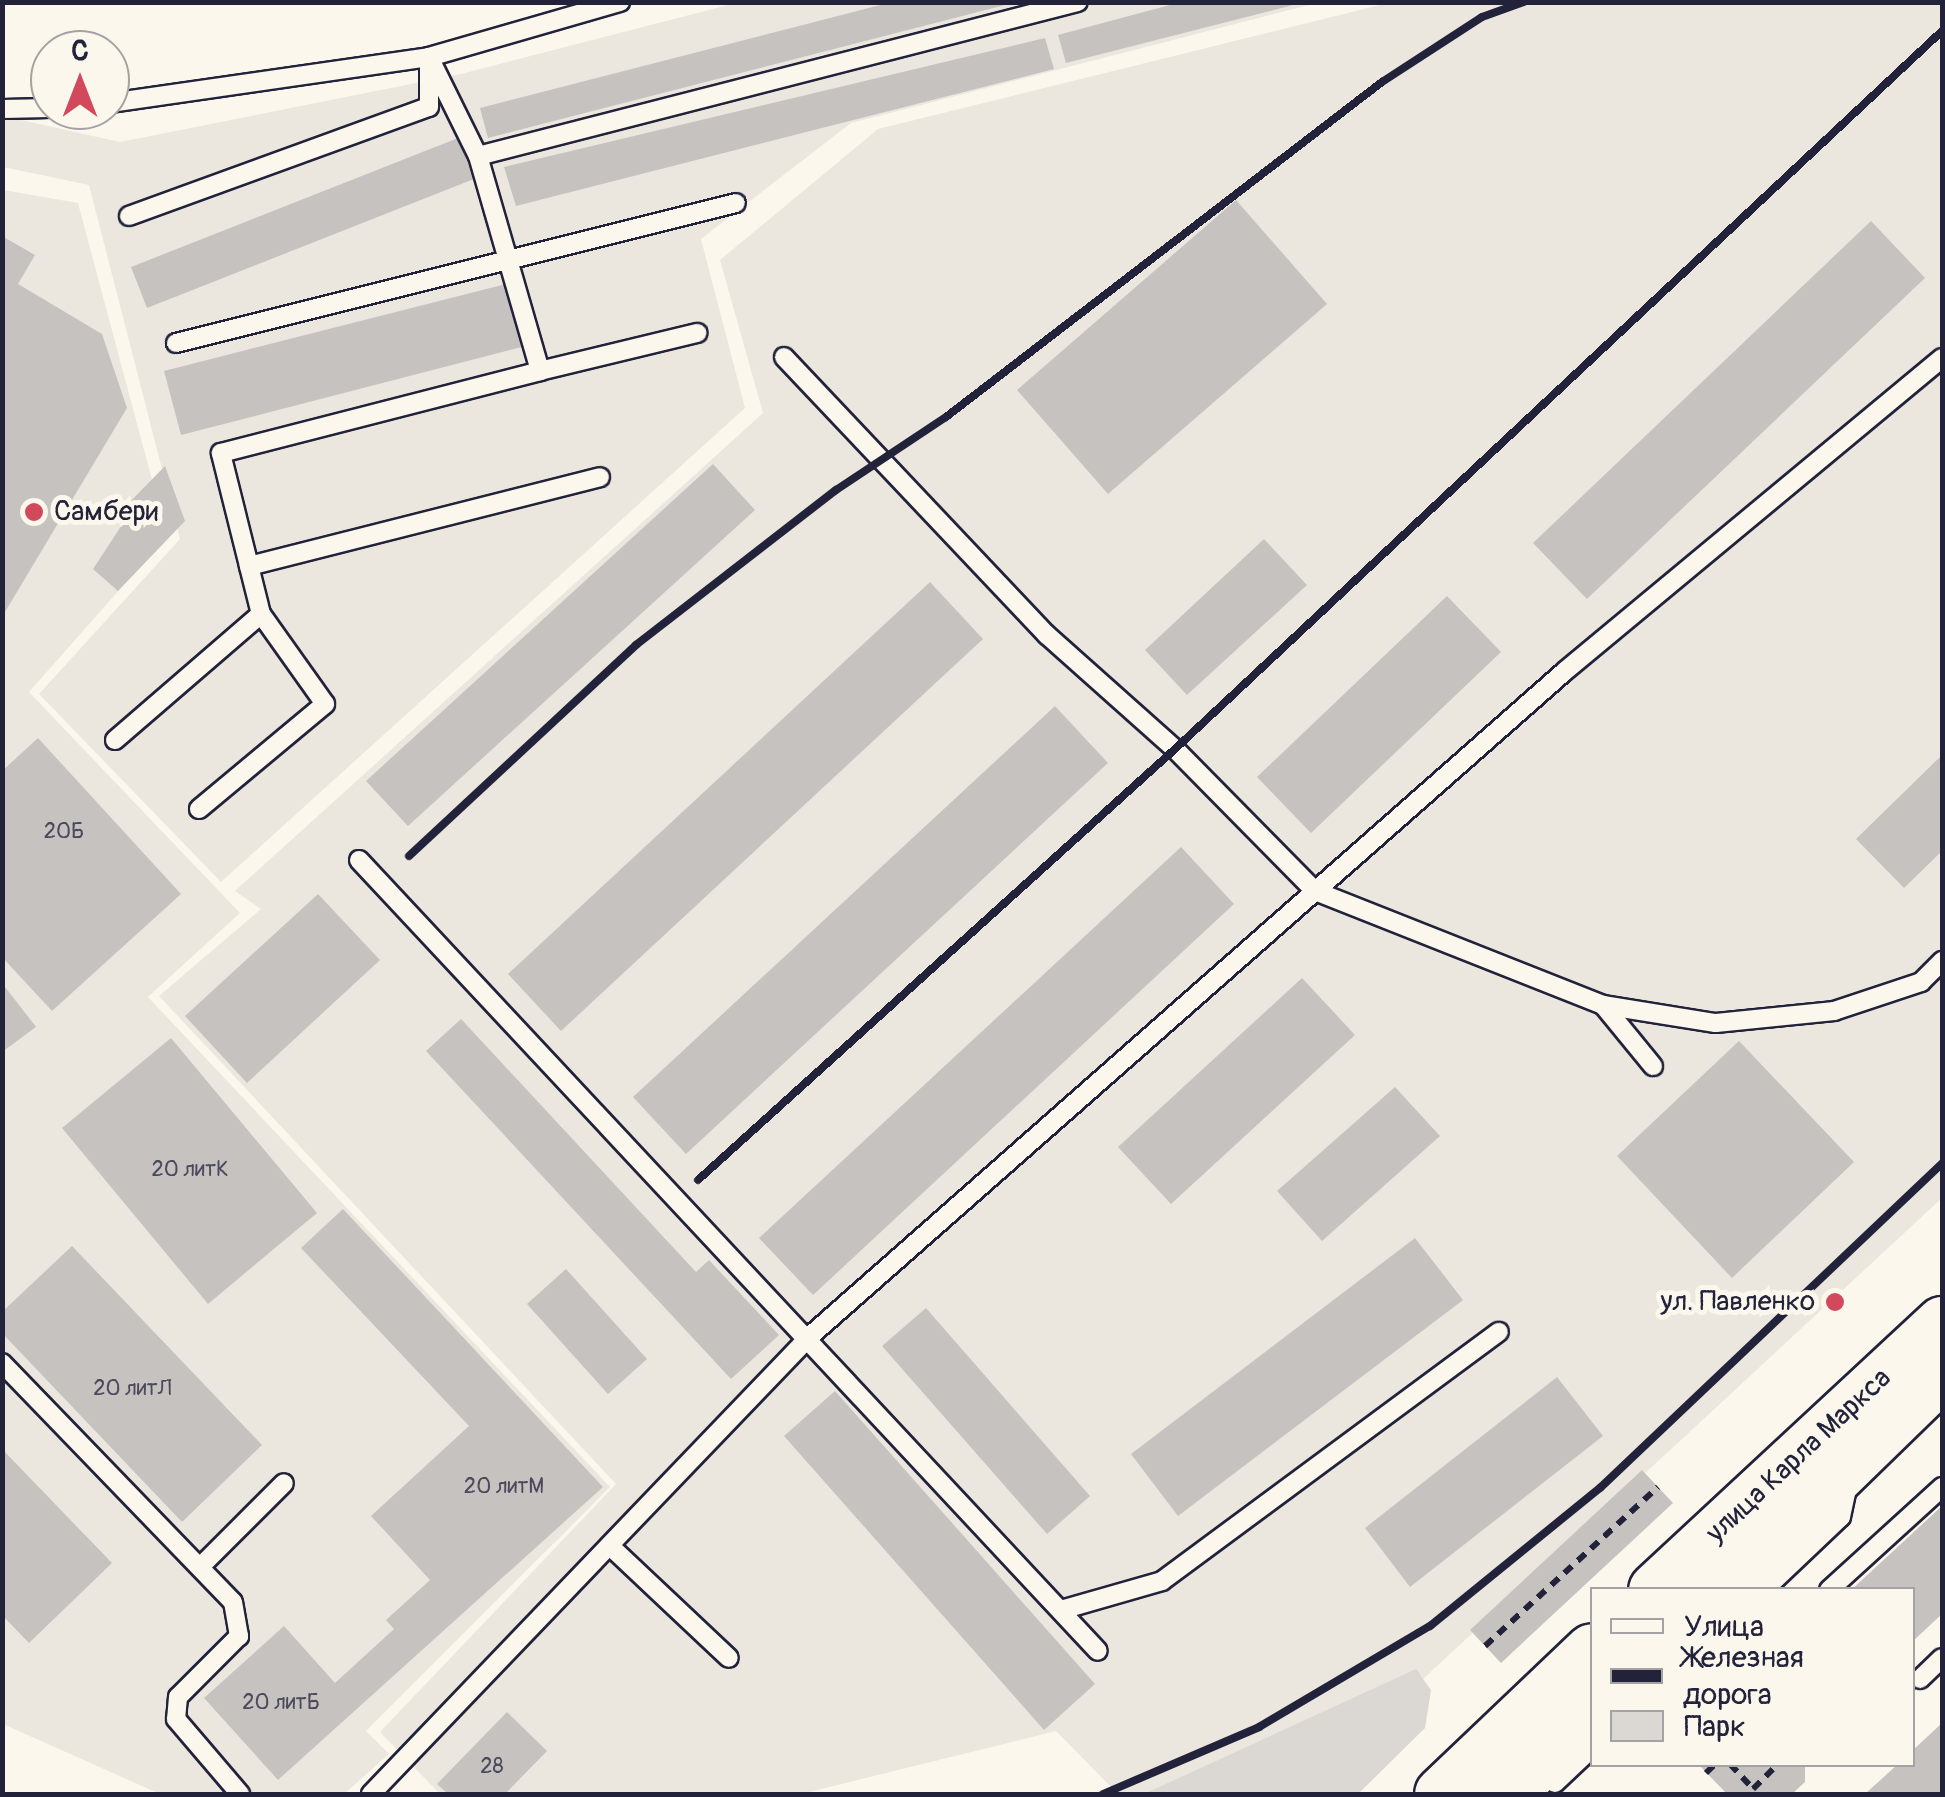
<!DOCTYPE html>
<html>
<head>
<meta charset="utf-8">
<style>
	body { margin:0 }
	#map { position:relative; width:1945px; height:1797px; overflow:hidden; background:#fbf7ec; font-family:Pangolin,sans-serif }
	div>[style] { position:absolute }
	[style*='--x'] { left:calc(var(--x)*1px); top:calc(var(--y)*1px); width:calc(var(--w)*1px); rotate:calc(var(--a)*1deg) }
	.built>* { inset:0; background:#ebe7df }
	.green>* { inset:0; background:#dbd8d3 }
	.building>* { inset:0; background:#c6c2c0 }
	.path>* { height:6px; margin-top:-3px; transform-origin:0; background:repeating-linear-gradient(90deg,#22223b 0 10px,transparent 0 18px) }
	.roads { filter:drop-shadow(2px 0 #22223b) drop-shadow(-2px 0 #22223b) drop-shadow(0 2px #22223b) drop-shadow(0 -2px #22223b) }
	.lane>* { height:18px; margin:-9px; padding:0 9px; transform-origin:9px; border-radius:9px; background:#fbf7ec }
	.primary>* { height:55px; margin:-27.5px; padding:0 27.5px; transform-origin:27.5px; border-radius:27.5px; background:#fbf7ec }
	.rail>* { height:8px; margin:-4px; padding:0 4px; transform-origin:4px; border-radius:4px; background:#22223b }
	.dots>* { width:28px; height:28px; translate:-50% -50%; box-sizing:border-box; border:5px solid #fbf7ec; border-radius:50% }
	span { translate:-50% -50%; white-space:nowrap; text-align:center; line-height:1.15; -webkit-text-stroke:10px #fbf7ec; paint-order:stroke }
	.number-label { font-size:22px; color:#4b4a5c }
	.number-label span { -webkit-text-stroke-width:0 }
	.poi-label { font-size:28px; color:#22223b }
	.left { translate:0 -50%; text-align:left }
	.right { translate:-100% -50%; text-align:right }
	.street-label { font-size:28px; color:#22223b }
	.frame { position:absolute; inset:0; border:5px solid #22223b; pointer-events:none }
	.legend { position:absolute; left:1590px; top:1587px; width:325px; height:180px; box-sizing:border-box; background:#fbf7ec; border:2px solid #a4a2a5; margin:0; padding:12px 18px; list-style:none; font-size:30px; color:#22223b }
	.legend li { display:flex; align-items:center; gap:20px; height:50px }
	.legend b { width:50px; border:2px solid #a4a2a5 }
	.north { position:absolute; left:30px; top:30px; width:100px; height:100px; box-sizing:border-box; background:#fbf7ec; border:2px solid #a4a2a5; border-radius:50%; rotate:0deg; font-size:28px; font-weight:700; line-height:40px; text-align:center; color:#22223b }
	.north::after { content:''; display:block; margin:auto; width:35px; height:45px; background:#d1495b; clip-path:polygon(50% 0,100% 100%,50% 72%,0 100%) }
</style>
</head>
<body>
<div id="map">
	<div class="built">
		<div style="clip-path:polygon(736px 3px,1317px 3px,851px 123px,701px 239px,745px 408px,221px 882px,39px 694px,180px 539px,89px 185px,3px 167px,3px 116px,120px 142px,461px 74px)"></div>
		<div style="clip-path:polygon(1388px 3px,1942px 3px,1942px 1198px,1299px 1794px,1118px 1794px,1056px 1731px,801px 1794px,440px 1794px,380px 1732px,616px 1484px,159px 996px,261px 909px,235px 891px,763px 413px,720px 260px,878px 129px)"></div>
		<div style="clip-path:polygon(3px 190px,78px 203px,167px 536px,29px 692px,240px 913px,148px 997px,610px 1487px,366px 1731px,389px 1754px,344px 1794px,160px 1794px,3px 1724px)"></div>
	</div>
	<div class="green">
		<div style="clip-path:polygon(1416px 1669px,1431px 1690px,1425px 1728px,1358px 1794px,1144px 1794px)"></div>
	</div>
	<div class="building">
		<div style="clip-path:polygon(892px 2px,1009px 4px,488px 138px,480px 108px)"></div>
		<div style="clip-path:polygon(1181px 2px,1297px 4px,1066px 63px,1058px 35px)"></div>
		<div style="clip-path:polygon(1045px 38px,1054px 69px,516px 206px,504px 167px)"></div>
		<div style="clip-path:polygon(458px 138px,474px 179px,147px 308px,131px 267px)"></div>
		<div style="clip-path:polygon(1236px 200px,1327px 304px,1108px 494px,1017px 390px)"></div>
		<div style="clip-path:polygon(1871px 221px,1925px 278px,1587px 599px,1533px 543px)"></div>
		<div style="clip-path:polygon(2px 236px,35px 255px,18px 284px,102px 334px,127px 408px,2px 617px)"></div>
		<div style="clip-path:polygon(506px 284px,522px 347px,181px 435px,164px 371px)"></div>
		<div style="clip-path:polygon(713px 464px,755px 510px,408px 826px,366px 781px)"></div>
		<div style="clip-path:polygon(165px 466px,185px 521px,118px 591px,93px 569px,131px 511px,126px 506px)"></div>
		<div style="clip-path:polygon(1264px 539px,1307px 585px,1187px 695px,1145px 650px)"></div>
		<div style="clip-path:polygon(930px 582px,983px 639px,561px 1031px,508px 974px)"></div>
		<div style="clip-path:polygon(1447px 596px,1501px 652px,1311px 833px,1257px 777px)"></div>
		<div style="clip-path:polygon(1055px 706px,1108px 763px,686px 1154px,633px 1097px)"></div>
		<div style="clip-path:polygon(38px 738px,181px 894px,52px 1011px,2px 957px,2px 771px)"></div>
		<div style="clip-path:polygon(1942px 755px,1942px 851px,1904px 888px,1856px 839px)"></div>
		<div style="clip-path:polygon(1181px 847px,1234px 904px,813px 1295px,759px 1238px)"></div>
		<div style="clip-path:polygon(318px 894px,380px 960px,247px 1083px,185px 1016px)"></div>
		<div style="clip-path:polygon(1302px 978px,1355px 1035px,1171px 1204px,1118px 1147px)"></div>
		<div style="clip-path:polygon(2px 983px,36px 1027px,2px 1052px)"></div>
		<div style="clip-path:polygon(461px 1019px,696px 1272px,709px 1260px,779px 1335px,731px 1379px,426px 1051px)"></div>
		<div style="clip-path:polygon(171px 1038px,317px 1213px,208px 1304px,62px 1128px)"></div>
		<div style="clip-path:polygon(1739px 1041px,1854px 1162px,1732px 1278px,1617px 1156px)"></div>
		<div style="clip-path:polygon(1395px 1087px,1440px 1136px,1322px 1241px,1277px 1191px)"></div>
		<div style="clip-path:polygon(343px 1209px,603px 1487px,278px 1780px,204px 1698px,284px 1626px,335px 1683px,394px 1629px,386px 1620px,430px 1580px,371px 1516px,469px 1426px,301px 1248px)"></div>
		<div style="clip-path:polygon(1415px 1238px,1463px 1300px,1178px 1516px,1131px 1454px)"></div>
		<div style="clip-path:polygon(72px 1246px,262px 1445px,182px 1522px,2px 1333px,2px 1312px)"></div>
		<div style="clip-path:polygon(566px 1269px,647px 1359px,608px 1394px,527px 1304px)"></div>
		<div style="clip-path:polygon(926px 1308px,1090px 1496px,1047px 1534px,882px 1346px)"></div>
		<div style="clip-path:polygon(1557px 1377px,1603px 1436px,1410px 1587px,1365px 1528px)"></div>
		<div style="clip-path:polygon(835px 1391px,1095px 1684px,1044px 1730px,784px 1436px)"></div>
		<div style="clip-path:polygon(2px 1449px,112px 1563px,29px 1643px,2px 1615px)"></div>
		<div style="clip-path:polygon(1642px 1470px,1673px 1503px,1501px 1663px,1470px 1630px)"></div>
		<div style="clip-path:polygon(1942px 1506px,1942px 1614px,1912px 1642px,1912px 1590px,1851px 1590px)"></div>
		<div style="clip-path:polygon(507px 1712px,547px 1751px,505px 1794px,448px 1794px,437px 1784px)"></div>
		<div style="clip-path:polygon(1942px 1723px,1942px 1794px,1865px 1794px,1898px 1764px,1912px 1764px,1912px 1751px)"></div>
		<div style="clip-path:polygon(1698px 1764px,1805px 1764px,1805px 1782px,1792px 1794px,1727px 1794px)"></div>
	</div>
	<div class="path">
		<div style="--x:1485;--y:1646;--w:235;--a:-42.6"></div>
		<div style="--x:1730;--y:1764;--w:34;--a:47"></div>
		<div style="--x:1753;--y:1789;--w:35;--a:-45"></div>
		<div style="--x:1706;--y:1773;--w:13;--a:-45"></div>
	</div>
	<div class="roads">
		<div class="lane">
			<div style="--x:110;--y:103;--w:322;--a:-8.2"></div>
			<div style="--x:429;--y:57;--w:110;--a:63.7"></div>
			<div style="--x:478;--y:156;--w:619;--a:-14.4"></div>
			<div style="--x:2;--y:109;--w:48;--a:-1.2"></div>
			<div style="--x:478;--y:156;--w:224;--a:73.9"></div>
			<div style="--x:540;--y:371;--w:162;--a:-13.6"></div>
			<div style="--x:129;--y:216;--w:319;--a:-20"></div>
			<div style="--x:429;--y:107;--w:50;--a:-90"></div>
			<div style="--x:429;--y:57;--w:199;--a:-16.1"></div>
			<div style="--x:176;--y:343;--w:577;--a:-14.04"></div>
			<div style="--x:784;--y:357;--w:383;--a:46.6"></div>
			<div style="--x:1047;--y:635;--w:171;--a:41.7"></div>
			<div style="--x:1175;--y:749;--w:199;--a:45.4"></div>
			<div style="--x:1315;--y:891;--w:310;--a:21.6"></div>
			<div style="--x:1603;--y:1005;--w:114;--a:9.1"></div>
			<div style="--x:1716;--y:1023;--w:119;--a:-5.8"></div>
			<div style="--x:1834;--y:1011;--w:92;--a:-18.4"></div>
			<div style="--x:1921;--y:982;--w:30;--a:-45"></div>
			<div style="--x:249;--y:566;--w:362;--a:-14.2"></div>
			<div style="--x:115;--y:740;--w:193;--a:-40.8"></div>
			<div style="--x:261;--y:614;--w:166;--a:-104"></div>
			<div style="--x:221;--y:453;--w:329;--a:-14.4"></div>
			<div style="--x:199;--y:809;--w:164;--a:-39.8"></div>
			<div style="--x:325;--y:704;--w:110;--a:-125.4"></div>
			<div style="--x:359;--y:860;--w:1082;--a:46.95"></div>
			<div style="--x:1603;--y:1005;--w:79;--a:50.7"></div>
			<div style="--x:2;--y:1363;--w:332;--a:46"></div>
			<div style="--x:233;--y:1602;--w:35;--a:80"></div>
			<div style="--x:239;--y:1636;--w:86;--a:135"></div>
			<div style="--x:178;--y:1697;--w:22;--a:95"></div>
			<div style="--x:176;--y:1719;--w:99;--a:49.5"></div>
			<div style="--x:610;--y:1546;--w:163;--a:43.3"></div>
			<div style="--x:201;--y:1566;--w:117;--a:-45"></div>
			<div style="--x:1764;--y:1590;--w:106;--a:-43.5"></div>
			<div style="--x:1841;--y:1517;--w:33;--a:-78"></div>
			<div style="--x:1829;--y:1590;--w:153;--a:-42.3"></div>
			<div style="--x:1061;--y:1610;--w:105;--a:-16"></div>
			<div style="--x:1162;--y:1581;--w:419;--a:-36.5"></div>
			<div style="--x:1920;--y:1679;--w:30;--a:-44"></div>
			<div style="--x:1555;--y:1783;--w:51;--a:-43.4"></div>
			<div style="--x:371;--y:1794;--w:634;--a:-46.21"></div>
			<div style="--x:810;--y:1336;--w:1006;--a:-41.37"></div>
			<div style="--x:1565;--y:671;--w:490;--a:-39.7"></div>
		</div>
		<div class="primary">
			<div style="--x:1656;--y:1590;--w:391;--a:-42.9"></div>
			<div style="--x:1717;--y:1590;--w:314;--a:-44.2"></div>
			<div style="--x:1442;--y:1794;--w:207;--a:-43.6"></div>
			<div style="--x:1505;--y:1794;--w:121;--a:-44"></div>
		</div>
	</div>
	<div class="rail">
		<div style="--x:409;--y:856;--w:310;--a:-42.9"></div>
		<div style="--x:636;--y:645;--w:253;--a:-37.8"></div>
		<div style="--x:836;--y:490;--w:132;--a:-33.6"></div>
		<div style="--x:946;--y:417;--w:550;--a:-37.54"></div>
		<div style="--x:1382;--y:82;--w:119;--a:-33"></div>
		<div style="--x:1482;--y:17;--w:45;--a:-19.7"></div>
		<div style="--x:698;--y:1180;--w:643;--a:-42.1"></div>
		<div style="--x:1175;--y:749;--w:1051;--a:-43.11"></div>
		<div style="--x:1103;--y:1794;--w:170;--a:-23.2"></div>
		<div style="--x:1259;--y:1727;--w:199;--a:-30.6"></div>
		<div style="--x:1430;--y:1626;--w:219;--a:-39.1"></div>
		<div style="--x:1600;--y:1488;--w:472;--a:-43.5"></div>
	</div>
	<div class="dots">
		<div style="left:34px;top:512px;background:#d1495b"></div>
		<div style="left:1835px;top:1302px;background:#d1495b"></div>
	</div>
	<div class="number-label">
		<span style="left:64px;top:832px">20Б</span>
		<span style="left:190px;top:1170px">20 литК</span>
		<span style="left:132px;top:1389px">20 литЛ</span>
		<span style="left:504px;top:1487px">20 литМ</span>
		<span style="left:281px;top:1703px">20 литБ</span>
		<span style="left:492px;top:1767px">28</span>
	</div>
	<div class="poi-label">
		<span class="left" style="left:54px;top:512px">Самбери</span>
		<span class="right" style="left:1815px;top:1302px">ул. Павленко</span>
	</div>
	<div class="street-label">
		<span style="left:1799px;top:1456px;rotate:-43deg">улица Карла Маркса</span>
	</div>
	<div class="frame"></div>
	<ul class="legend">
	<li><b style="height:12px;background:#fbf7ec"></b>Улица</li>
	<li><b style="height:12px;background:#22223b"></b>Железная дорога</li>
	<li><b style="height:28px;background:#dbd8d3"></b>Парк</li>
	</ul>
	<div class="north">С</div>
</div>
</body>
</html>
